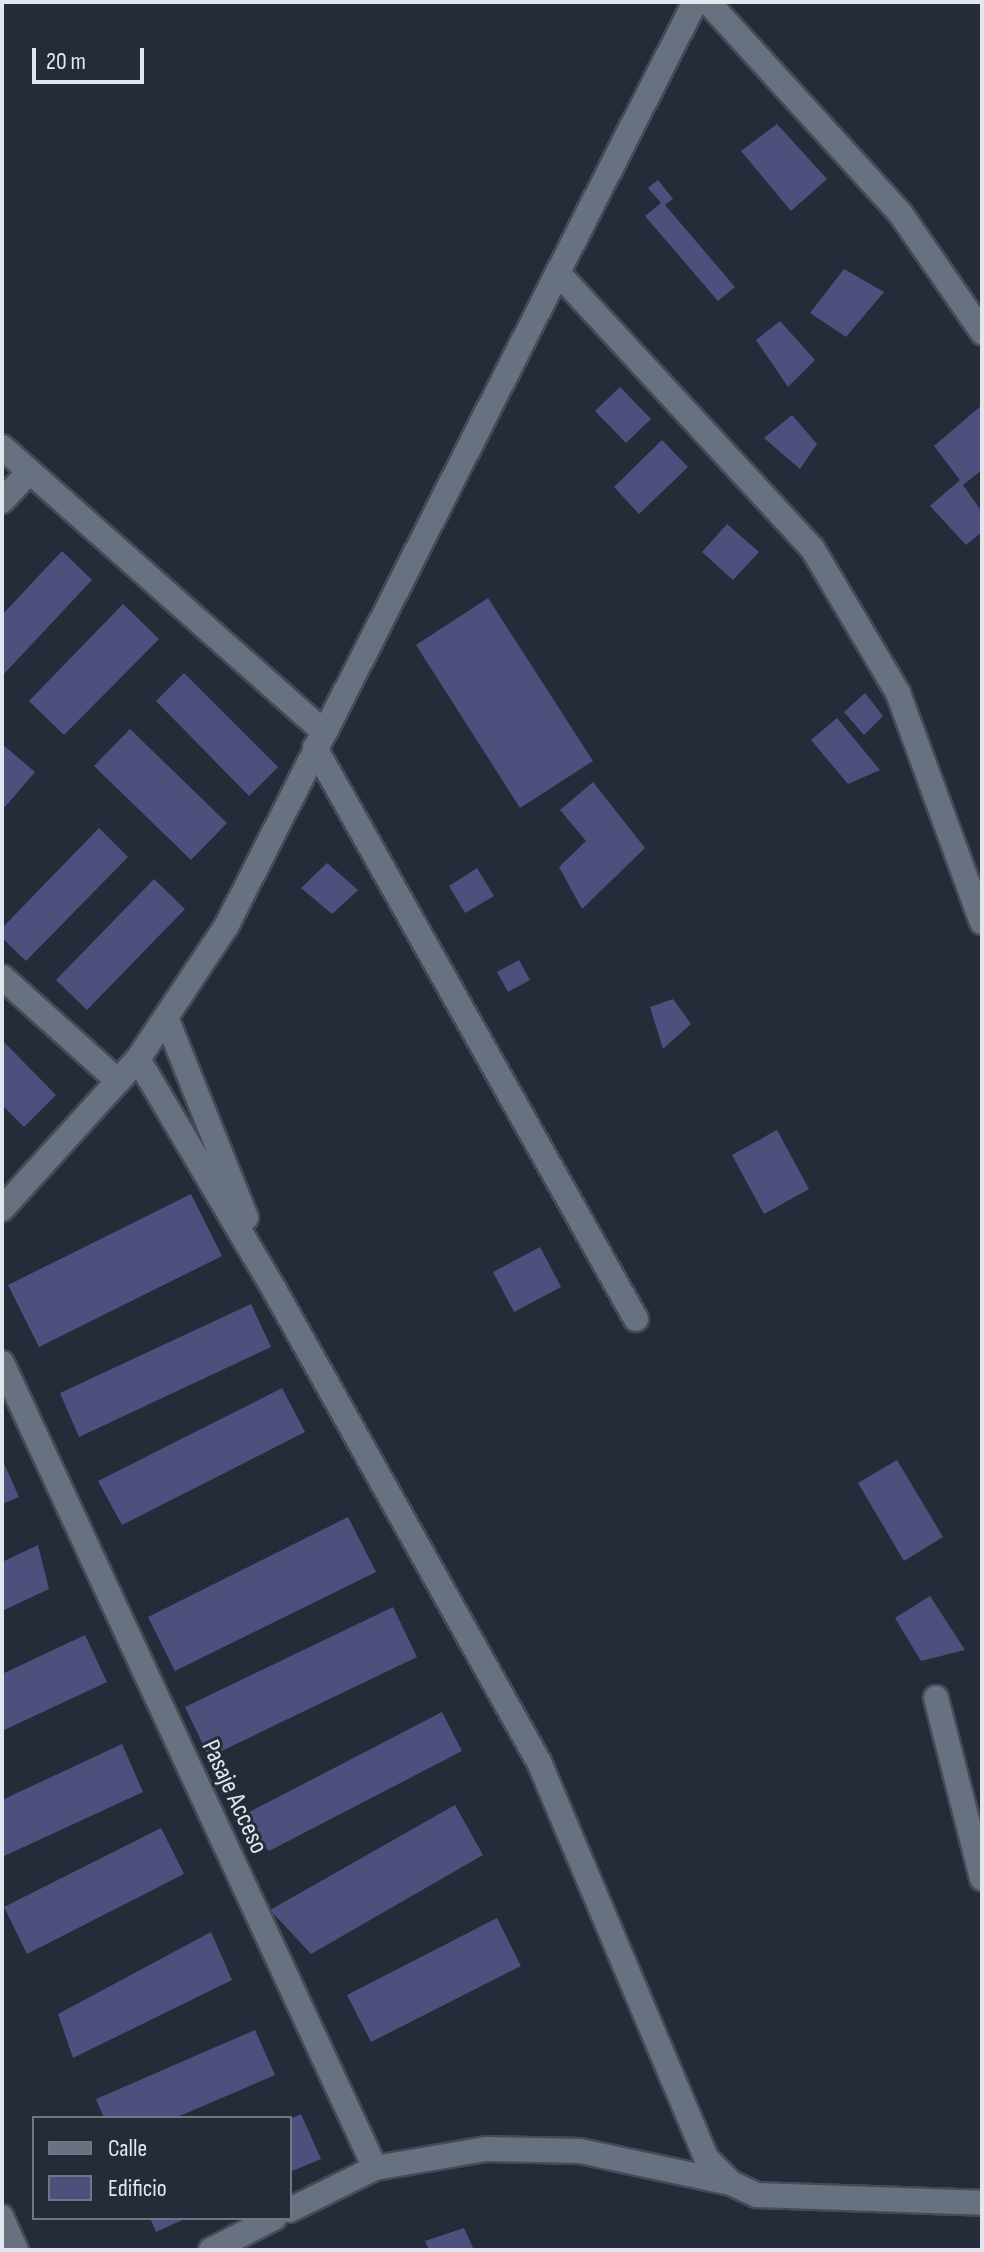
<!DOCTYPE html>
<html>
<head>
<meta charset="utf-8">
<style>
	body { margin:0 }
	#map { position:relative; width:984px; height:2252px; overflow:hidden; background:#252c39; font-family:"Sofia Sans Condensed",sans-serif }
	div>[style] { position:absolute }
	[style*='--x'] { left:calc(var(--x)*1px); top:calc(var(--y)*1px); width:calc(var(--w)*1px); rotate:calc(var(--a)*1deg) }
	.building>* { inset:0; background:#4e4f7d }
	.roads { filter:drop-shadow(2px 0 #454b56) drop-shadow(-2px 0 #454b56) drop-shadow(0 2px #454b56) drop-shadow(0 -2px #454b56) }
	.lane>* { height:22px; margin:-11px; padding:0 11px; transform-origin:11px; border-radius:11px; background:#68717f }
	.street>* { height:24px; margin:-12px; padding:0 12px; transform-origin:12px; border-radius:12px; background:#68717f }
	span { translate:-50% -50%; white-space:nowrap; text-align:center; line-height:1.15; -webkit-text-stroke:6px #252c39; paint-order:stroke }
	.street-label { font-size:26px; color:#e1e6ef }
	.frame { position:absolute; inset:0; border:4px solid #e1e6ef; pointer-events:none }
	.legend { position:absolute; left:32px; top:2116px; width:260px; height:104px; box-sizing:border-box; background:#252c39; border:2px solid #707682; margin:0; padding:10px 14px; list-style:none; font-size:24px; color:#e1e6ef }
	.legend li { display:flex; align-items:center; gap:16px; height:40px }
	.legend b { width:40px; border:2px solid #707682 }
	.scale { position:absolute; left:32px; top:48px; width:112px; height:36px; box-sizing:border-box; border:4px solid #e1e6ef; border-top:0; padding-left:10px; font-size:24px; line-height:28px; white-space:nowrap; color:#e1e6ef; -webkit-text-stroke:6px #252c39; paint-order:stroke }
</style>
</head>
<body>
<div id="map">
	<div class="building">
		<div style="clip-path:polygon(777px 124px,827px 179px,791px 211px,741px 151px)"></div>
		<div style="clip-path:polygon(658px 180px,673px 199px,665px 205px,735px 287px,718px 301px,645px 216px,661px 203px,648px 188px)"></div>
		<div style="clip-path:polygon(844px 269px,884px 292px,846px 337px,810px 313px)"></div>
		<div style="clip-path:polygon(780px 321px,815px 360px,788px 387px,756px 340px)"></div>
		<div style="clip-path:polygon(620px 387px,651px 419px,626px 443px,595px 411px)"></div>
		<div style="clip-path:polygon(982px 405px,982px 470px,963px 485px,982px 512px,982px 532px,966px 545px,930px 506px,960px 480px,934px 446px)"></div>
		<div style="clip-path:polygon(792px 415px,817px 444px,800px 469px,764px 438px)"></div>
		<div style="clip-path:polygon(662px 440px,688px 467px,639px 514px,614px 487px)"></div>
		<div style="clip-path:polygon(727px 524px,759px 552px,733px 580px,702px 552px)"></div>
		<div style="clip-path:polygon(62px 551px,92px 580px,2px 676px,2px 615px)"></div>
		<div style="clip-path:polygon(488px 598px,593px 761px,520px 808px,416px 645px)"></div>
		<div style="clip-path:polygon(123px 604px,159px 639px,64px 735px,29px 701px)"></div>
		<div style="clip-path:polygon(184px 673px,278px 767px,249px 796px,156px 701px)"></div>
		<div style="clip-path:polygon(865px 693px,883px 716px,864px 735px,844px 712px)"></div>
		<div style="clip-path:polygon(837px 718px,880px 770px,848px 784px,811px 740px)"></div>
		<div style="clip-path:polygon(130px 729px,227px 823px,191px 860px,94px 766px)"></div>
		<div style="clip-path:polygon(2px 744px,35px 772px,5px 807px,2px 804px)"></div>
		<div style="clip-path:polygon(593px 782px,645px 848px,582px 909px,559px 867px,586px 841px,560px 810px)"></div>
		<div style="clip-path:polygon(99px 828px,128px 857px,26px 961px,2px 938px,2px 928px)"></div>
		<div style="clip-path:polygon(327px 863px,358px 890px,332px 914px,301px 888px)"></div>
		<div style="clip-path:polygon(477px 868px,494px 896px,465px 913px,449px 886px)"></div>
		<div style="clip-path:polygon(154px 879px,185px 909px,87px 1010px,56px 980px)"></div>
		<div style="clip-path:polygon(519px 960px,530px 980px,508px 992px,497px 972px)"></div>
		<div style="clip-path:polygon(673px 999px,691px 1024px,663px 1049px,650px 1007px)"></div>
		<div style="clip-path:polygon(2px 1040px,56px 1095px,24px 1127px,2px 1105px)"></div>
		<div style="clip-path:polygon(777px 1130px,809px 1189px,764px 1214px,732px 1155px)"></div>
		<div style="clip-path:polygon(191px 1194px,222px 1256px,39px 1347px,8px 1285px)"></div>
		<div style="clip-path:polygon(540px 1247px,561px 1287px,514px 1312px,493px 1272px)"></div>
		<div style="clip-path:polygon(251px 1304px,271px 1347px,79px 1437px,60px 1393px)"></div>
		<div style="clip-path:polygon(282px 1388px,305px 1432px,122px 1525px,98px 1481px)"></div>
		<div style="clip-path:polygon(2px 1459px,19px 1497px,2px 1504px)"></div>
		<div style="clip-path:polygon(897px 1460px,943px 1537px,904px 1561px,858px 1483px)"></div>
		<div style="clip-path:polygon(348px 1517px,376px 1572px,175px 1671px,148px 1617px)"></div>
		<div style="clip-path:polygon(38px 1545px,49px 1589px,2px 1611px,2px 1562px)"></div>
		<div style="clip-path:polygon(930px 1596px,965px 1650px,921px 1661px,895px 1618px)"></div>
		<div style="clip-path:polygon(393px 1607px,417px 1657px,209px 1757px,185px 1707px)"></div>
		<div style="clip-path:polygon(85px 1635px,107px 1682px,2px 1731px,2px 1674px)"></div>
		<div style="clip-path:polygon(442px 1712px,462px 1751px,269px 1851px,234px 1820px)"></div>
		<div style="clip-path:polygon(122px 1744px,143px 1792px,2px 1857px,2px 1800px)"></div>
		<div style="clip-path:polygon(455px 1805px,483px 1855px,311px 1954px,270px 1910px)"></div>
		<div style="clip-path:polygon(161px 1828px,184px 1874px,27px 1954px,4px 1907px)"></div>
		<div style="clip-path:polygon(497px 1918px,521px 1966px,371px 2042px,347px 1995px)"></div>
		<div style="clip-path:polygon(211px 1932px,232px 1980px,73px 2058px,58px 2014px)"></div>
		<div style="clip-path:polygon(255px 2030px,275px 2075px,175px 2118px,104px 2118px,96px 2099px)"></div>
		<div style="clip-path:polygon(301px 2114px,321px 2159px,290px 2172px,290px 2119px)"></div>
		<div style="clip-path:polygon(150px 2218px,187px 2218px,156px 2232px)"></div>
		<div style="clip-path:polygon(464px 2228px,474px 2250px,429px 2250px,425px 2241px)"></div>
	</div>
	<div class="roads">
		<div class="lane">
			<div style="--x:2;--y:2216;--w:37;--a:66"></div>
		</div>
		<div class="street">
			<div style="--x:708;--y:2;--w:285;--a:47.7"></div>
			<div style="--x:900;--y:213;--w:145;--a:55.4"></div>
			<div style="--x:558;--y:273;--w:374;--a:47.3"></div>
			<div style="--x:812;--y:548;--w:169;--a:59.3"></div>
			<div style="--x:898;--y:693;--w:244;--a:69.9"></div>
			<div style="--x:2;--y:447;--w:430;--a:41.5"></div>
			<div style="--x:324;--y:732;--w:18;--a:119"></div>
			<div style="--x:315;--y:748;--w:655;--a:60.66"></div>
			<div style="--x:2;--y:501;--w:40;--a:-47"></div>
			<div style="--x:2;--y:977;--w:156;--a:41.9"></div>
			<div style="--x:118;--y:1081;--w:30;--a:-48"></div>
			<div style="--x:138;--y:1059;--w:269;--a:59.4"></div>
			<div style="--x:275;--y:1291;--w:540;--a:60.73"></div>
			<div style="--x:539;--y:1762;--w:430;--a:67.1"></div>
			<div style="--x:706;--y:2158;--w:35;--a:45"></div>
			<div style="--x:731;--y:2183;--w:29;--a:25"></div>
			<div style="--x:757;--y:2195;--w:225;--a:2"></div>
			<div style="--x:167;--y:1020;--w:213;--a:68.2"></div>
			<div style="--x:2;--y:1209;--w:202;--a:-47.8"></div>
			<div style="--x:138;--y:1059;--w:161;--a:-56.4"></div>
			<div style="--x:227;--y:925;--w:1035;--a:-63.11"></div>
			<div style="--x:2;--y:1363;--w:887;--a:65.14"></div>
			<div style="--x:375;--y:2168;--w:95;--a:153.7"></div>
			<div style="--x:936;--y:1698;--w:186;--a:75.7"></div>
			<div style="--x:375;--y:2168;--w:113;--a:-9.7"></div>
			<div style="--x:486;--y:2149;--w:94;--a:1.2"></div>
			<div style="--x:580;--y:2151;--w:154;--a:12"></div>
			<div style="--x:211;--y:2250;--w:71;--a:-26.9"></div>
		</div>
	</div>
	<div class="street-label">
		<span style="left:234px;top:1797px;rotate:65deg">Pasaje Acceso</span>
	</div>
	<div class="frame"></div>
	<ul class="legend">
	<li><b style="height:10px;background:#68717f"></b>Calle</li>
	<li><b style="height:22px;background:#4e4f7d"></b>Edificio</li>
	</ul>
	<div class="scale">20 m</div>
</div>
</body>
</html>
